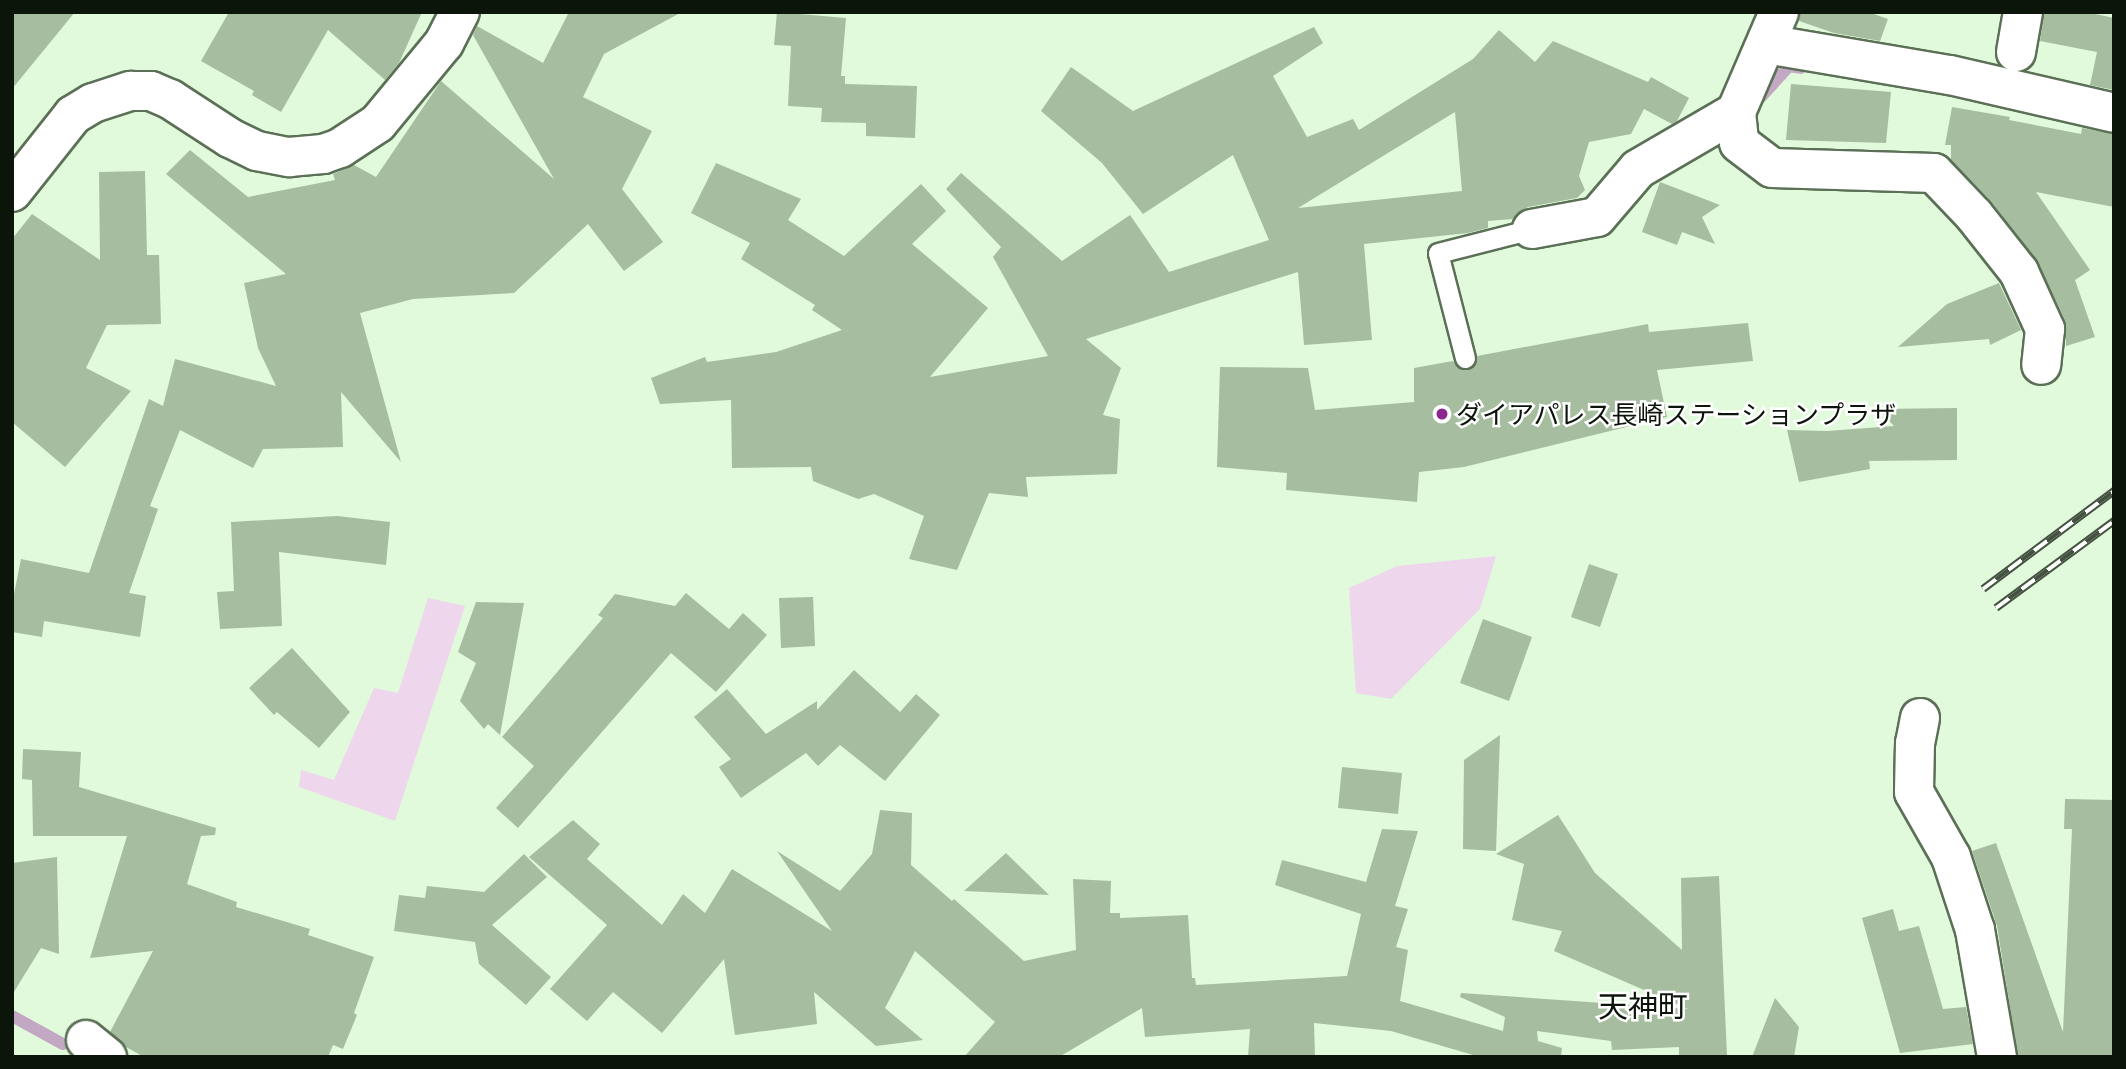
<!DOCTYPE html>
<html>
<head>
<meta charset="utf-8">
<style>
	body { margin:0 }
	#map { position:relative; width:2126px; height:1069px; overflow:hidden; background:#e1fadb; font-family:"Exo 2","Noto Sans JP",sans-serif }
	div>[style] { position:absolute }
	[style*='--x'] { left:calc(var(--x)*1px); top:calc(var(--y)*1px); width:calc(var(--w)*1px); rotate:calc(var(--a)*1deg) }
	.green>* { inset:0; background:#eed6ed }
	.stream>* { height:12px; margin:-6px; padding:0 6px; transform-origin:6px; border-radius:6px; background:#c2a8c2 }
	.building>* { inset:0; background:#a6bda0 }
	.roads { filter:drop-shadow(2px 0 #5b7056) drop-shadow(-2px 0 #5b7056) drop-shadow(0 2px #5b7056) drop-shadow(0 -2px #5b7056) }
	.lane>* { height:19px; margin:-9.5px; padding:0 9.5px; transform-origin:9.5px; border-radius:9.5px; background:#fff }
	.street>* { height:38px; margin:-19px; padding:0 19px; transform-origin:19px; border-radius:19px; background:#fff }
	.rail>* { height:8px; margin-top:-4px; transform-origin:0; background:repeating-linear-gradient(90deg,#fff 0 16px,#455242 0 32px); box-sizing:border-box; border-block:2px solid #455242 }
	.dots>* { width:19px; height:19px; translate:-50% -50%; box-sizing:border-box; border:4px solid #fff; border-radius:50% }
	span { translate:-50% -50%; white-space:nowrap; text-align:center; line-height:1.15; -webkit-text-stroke:5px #fff; paint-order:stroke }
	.poi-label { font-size:26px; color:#0c150a }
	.left { translate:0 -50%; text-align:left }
	.quarter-label { font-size:30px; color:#0c150a }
	.frame { position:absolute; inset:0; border:14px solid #0c150a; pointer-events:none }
</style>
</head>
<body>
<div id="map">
	<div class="green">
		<div style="clip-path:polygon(1496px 556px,1480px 609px,1391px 699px,1356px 693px,1349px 588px,1397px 566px)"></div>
		<div style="clip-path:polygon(428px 598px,465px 606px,395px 821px,299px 787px,301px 770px,334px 780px,374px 688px,398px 693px)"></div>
	</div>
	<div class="stream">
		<div style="--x:1760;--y:98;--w:43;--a:-47.8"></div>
		<div style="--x:1789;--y:66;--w:12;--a:9"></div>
		<div style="--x:12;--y:1016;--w:58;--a:28.8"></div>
	</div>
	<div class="building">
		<div style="clip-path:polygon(12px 12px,75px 12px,12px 89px)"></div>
		<div style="clip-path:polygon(229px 12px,422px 12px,399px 63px,385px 80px,328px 30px,281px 112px,252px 95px,254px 91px,201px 61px)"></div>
		<div style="clip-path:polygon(569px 12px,682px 12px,604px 54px,583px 97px,652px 131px,622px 189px,663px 242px,624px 271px,588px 224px,514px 293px,413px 299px,360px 313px,401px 462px,341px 392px,343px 447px,263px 449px,253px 468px,180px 430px,150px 506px,158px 509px,129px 593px,146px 596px,140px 637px,44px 621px,42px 637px,12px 632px,12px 604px,21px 559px,89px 573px,149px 399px,163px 406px,175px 359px,276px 386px,258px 348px,244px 283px,286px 274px,166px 174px,190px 150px,248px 197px,335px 180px,333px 174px,354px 165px,376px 177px,441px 81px,554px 179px,473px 35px,477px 26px,543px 63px)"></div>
		<div style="clip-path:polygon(777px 12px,846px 18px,841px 76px,845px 76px,845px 84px,917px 86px,915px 138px,866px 136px,866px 123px,821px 122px,822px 108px,788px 106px,791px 46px,774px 45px)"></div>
		<div style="clip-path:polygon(1800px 12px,1868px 12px,1888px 19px,1880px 41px,1834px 33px,1799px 21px)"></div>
		<div style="clip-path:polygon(2044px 12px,2086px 12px,2114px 18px,2114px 90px,2090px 85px,2097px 52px,2040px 41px)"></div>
		<div style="clip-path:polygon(evenodd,1314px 27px,1323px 43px,1273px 76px,1307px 137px,1353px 119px,1359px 130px,1473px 59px,1499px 30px,1535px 62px,1553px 41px,1648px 82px,1651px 77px,1689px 98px,1677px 121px,1672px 124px,1644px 109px,1631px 134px,1589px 142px,1579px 176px,1585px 190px,1577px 198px,1528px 207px,1513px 219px,1488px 221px,1488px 228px,1468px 233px,1364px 244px,1372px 340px,1304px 345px,1298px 272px,1086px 339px,1121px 368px,1103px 415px,1120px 419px,1117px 474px,1026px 477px,1028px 497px,989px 493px,957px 570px,909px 559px,924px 516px,874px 494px,858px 499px,813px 481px,811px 467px,732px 468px,731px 400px,660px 404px,651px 378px,705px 357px,707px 362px,776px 352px,842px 330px,812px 310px,815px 305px,741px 259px,750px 243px,691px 213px,716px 163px,801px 199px,788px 220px,844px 256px,921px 184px,946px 211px,912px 244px,988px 308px,930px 377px,1048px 356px,993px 257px,1001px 247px,946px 189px,961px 173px,1062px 261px,1130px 215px,1169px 272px,1269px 240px,1233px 155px,1143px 214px,1102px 163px,1041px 111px,1071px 67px,1133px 111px,1314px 27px,1455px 112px,1462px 191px,1298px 208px,1455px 112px)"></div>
		<div style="clip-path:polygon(1791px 84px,1891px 92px,1886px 143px,1786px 140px)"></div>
		<div style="clip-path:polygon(1952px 107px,2010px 117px,2009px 120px,2081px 134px,2082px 128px,2114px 134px,2114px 207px,2036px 192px,2090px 270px,2075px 280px,2095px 337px,2066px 346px,2065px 320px,2036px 259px,1991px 201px,1951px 160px,1951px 145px,1945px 145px)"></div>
		<div style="clip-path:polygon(145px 171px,147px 255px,159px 255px,161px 324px,107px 325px,86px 368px,131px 391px,65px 467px,12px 422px,12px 239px,32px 214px,100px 260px,99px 172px)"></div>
		<div style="clip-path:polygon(1660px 182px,1720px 205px,1702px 217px,1715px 244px,1682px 232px,1677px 245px,1642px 232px)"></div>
		<div style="clip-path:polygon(1999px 283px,2021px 330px,1990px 345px,1989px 339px,1898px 347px,1947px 304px)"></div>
		<div style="clip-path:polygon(1748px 323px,1753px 361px,1657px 370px,1667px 417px,1464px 467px,1419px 472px,1417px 502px,1286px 490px,1287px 473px,1217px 467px,1220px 367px,1308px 368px,1315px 410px,1414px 402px,1414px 368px,1453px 361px,1457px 367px,1467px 370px,1474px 366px,1477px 356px,1648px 324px,1649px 332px)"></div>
		<div style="clip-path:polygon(1957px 408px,1957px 460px,1869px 461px,1870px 469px,1799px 482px,1787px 430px,1827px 431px,1894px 426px,1878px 409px)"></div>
		<div style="clip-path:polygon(337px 516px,390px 522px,386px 565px,279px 552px,282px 626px,220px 629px,217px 592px,234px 591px,231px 522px)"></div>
		<div style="clip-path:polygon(1589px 564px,1618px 574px,1600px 627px,1571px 617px)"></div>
		<div style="clip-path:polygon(686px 593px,729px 629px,743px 613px,767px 635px,716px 692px,671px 653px,518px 828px,496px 808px,534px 766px,502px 737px,603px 618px,598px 615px,615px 594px,675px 606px)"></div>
		<div style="clip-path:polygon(813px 597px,815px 646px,781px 648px,779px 598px)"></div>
		<div style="clip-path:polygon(476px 602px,524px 603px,500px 735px,488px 724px,484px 729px,460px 701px,476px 663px,458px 652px)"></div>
		<div style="clip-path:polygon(1483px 619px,1532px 637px,1509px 701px,1460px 683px)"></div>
		<div style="clip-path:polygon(292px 648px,350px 712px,319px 748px,277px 712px,274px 715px,249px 688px)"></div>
		<div style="clip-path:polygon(854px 670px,900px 712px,916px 694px,940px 715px,885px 781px,840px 745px,818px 766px,806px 753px,741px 798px,719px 767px,731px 759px,694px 717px,727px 689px,766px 734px,817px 701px,817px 710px)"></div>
		<div style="clip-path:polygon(1500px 735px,1496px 851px,1463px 849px,1464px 760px)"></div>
		<div style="clip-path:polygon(23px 749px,81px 752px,79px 787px,216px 828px,215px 835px,201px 836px,187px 884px,237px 902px,236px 907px,310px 929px,308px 935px,374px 957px,354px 1013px,357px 1015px,343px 1049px,333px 1045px,328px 1057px,144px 1057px,126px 1047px,110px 1032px,153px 951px,90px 958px,127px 836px,33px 836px,32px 780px,22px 779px)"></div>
		<div style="clip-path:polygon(1342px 767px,1402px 773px,1398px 814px,1338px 808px)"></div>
		<div style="clip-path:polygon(2065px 799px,2114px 800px,2114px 1057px,2018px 1057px,1997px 926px,1972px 851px,1996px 843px,2063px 1032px,2072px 829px,2064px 829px)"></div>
		<div style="clip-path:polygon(880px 810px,912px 813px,911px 865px,952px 901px,954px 899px,1024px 961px,1076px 950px,1073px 879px,1111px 881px,1110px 913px,1120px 913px,1120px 918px,1188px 915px,1192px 978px,1195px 978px,1196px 985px,1347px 976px,1361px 914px,1275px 885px,1282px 860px,1366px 882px,1382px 829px,1418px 831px,1395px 906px,1408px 909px,1396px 947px,1408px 950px,1400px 1001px,1503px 1031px,1505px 1017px,1460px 997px,1461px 993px,1688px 1009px,1554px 951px,1562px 931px,1512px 920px,1524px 864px,1496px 854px,1558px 815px,1595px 873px,1682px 950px,1681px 878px,1719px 876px,1727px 1056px,1679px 1057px,1679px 1047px,1612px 1050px,1611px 1041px,1537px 1031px,1538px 1041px,1562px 1048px,1561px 1057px,1480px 1057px,1391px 1031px,1314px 1023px,1315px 1057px,1248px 1057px,1250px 1029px,1145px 1037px,1142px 1008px,1059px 1057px,964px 1057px,995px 1022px,915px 951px,885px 1008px,923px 1040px,876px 1046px,814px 992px,817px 1024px,735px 1035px,724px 959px,662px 1033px,613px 992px,587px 1021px,550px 989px,607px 925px,529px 857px,573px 820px,600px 844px,587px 859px,662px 925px,683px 894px,705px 913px,732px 869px,832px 931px,777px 851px,840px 891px,872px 854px)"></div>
		<div style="clip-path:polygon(1006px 853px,1049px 895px,964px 891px)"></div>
		<div style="clip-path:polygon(524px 854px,547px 877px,492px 925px,551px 977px,526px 1005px,479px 964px,475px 942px,394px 931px,399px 895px,425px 898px,427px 886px,484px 892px)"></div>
		<div style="clip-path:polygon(57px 857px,59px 954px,41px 948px,12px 995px,12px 863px)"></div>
		<div style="clip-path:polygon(1893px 909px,1899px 931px,1919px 926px,1943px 1009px,1966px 1007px,1973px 1044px,1900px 1053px,1862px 918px)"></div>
		<div style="clip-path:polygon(1775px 998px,1799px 1027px,1794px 1057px,1752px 1057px)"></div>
	</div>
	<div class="roads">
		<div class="lane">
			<div style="--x:1465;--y:358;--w:108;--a:-104.4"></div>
			<div style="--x:1438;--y:253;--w:97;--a:-14.3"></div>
		</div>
		<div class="street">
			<div style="--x:1766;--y:44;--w:187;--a:9.6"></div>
			<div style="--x:1950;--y:75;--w:168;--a:13"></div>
			<div style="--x:2016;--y:52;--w:41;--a:-80.1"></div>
			<div style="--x:1736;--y:112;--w:31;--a:84"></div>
			<div style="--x:1739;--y:143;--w:41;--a:37.1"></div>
			<div style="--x:1772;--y:168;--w:162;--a:1.8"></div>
			<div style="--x:1934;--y:173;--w:58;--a:46.4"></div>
			<div style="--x:1974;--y:215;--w:73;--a:51.7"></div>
			<div style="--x:2019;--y:272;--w:63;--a:65.5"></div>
			<div style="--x:2045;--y:329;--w:36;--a:96"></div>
			<div style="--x:12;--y:192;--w:98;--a:-51.6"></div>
			<div style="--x:73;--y:115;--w:23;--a:-31"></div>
			<div style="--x:93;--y:103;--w:40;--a:-18"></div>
			<div style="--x:131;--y:91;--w:20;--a:0"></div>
			<div style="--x:151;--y:91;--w:21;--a:23"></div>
			<div style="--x:170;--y:99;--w:72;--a:33"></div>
			<div style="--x:230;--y:138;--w:30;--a:26"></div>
			<div style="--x:257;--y:151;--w:33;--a:11"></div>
			<div style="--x:289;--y:157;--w:34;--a:-5"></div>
			<div style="--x:323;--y:154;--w:18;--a:-19"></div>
			<div style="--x:340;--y:148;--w:45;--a:-33.3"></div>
			<div style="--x:378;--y:123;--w:104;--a:-50.5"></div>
			<div style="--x:444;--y:43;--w:35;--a:-63"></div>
			<div style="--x:1532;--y:229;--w:66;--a:-10.5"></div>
			<div style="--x:1597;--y:217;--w:63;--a:-49.5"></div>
			<div style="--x:1638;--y:169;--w:113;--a:-30.2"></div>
			<div style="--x:1736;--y:112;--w:109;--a:-66.7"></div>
			<div style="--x:1920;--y:718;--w:25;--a:101"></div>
			<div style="--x:1915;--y:743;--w:49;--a:91.2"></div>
			<div style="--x:1914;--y:792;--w:75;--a:60.4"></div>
			<div style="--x:1951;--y:857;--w:77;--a:71.8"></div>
			<div style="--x:1975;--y:930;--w:129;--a:80.2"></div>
			<div style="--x:86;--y:1040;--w:27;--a:39"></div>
		</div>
	</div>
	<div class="rail">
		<div style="--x:1983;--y:589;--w:164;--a:-36.8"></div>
		<div style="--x:1996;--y:608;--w:147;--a:-36.4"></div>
	</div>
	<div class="dots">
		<div style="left:1442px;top:414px;background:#8b268e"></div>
	</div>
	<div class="poi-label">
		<span class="left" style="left:1456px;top:414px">ダイアパレス長崎ステーションプラザ</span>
	</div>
	<div class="quarter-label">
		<span style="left:1643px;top:1005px">天神町</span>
	</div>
	<div class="frame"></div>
</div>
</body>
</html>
